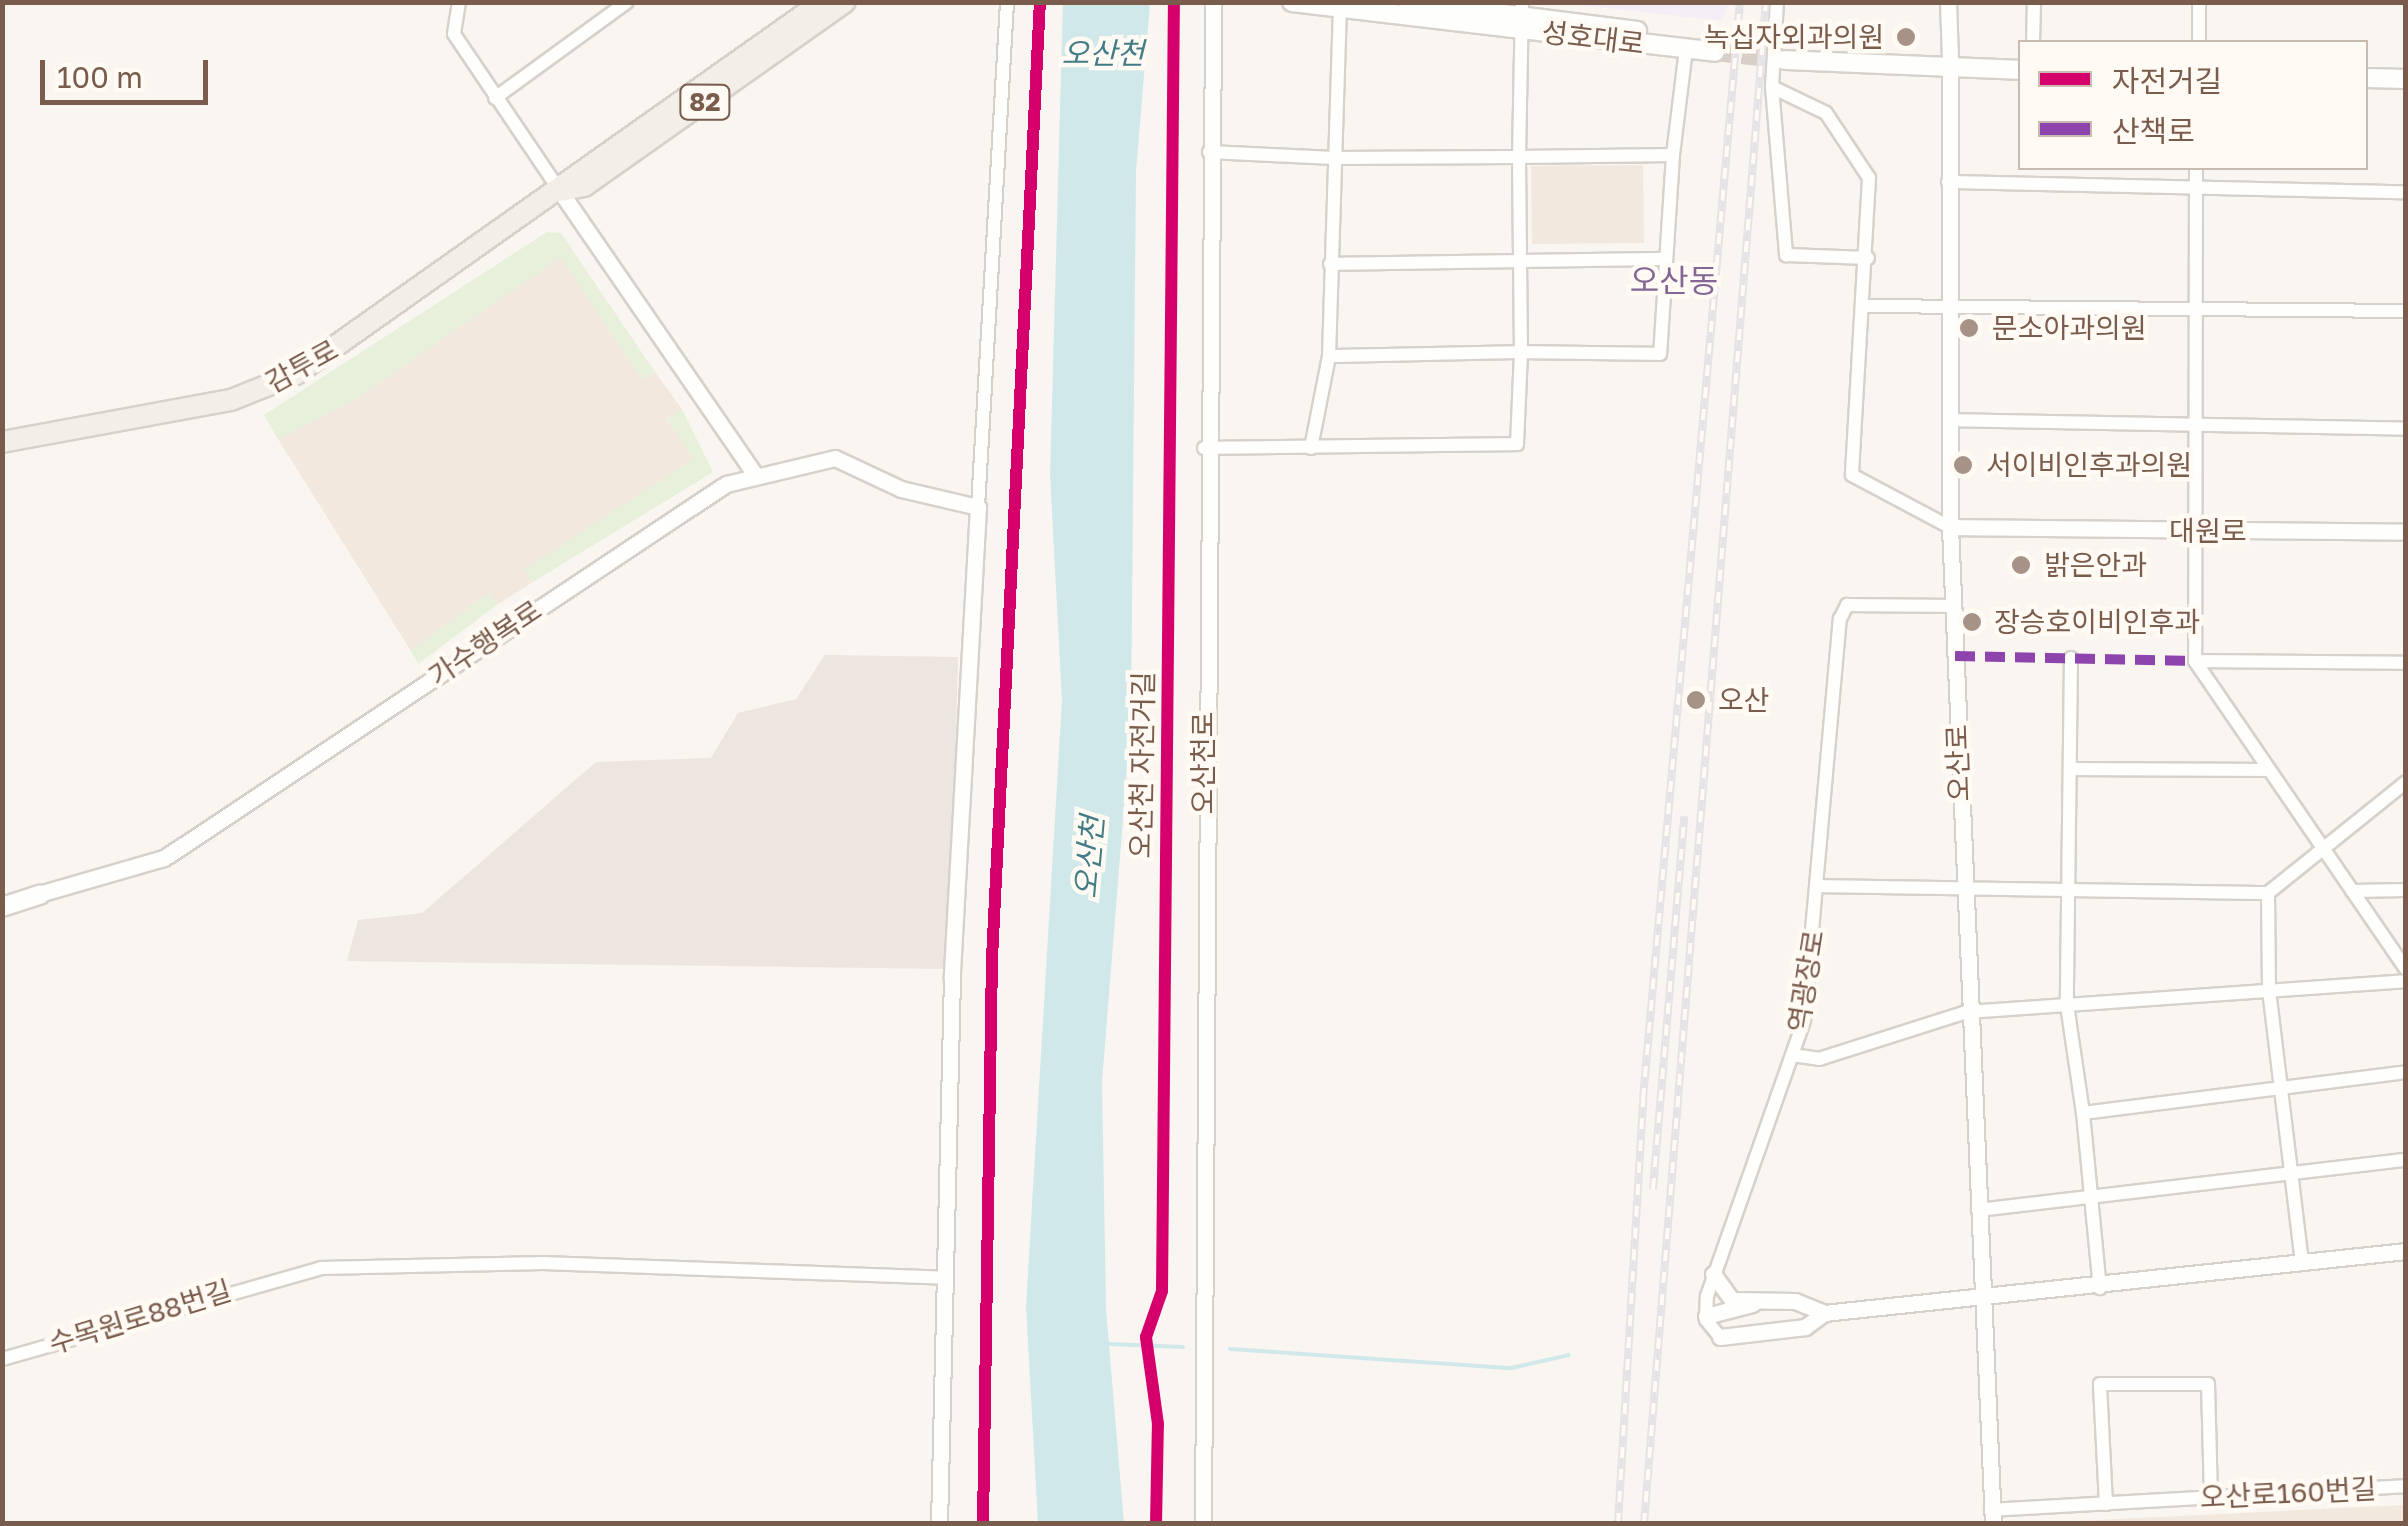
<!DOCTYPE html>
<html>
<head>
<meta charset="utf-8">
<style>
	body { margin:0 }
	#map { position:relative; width:2408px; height:1526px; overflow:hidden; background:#f9f5f0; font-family:"Golos Text","Noto Sans KR",sans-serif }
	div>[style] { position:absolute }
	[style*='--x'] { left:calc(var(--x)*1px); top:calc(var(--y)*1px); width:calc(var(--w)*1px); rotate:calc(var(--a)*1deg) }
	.residential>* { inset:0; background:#f2e8de }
	.industrial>* { inset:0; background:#ede5e0 }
	.education>* { inset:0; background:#f6eef6 }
	.green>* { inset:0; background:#e7f0db }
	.water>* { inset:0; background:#d0e8ea }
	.stream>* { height:4px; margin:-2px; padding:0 2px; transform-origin:2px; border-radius:2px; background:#d0e8ea }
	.secondary-tunnel>* { height:18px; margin-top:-9px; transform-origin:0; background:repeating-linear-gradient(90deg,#d9cfc7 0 18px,transparent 0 27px) }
	.roads { filter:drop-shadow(2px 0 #d7d1cb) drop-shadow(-2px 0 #d7d1cb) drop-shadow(0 2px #d7d1cb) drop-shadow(0 -2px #d7d1cb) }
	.minor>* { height:12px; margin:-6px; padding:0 6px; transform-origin:6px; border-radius:6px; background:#fefefd }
	.tertiary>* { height:15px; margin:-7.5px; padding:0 7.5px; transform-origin:7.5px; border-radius:7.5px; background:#fefefd }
	.secondary>* { height:18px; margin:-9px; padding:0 9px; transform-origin:9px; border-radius:9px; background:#fefefd }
	.primary>* { height:20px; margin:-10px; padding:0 10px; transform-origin:10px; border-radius:10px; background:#f3eee8 }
	.rail>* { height:8px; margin-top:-4px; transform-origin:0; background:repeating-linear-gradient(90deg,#fffaf3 0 11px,#e6e3e7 0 22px); box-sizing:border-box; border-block:2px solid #e6e3e7 }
	.quiet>* { height:10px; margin-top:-5px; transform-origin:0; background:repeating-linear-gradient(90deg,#8e44ad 0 20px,transparent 0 30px) }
	.cycleway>* { height:12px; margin:-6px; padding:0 6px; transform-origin:6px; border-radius:6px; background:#d6006c }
	.dots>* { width:28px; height:28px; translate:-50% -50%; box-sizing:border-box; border:5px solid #fffaf3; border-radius:50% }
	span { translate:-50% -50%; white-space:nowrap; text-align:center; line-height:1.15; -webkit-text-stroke:9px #fffaf3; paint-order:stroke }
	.shield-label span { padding:2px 8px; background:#fffaf3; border:2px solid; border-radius:8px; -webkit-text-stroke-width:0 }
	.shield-label { font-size:25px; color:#7a5c4d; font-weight:700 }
	.poi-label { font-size:28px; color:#7a5c4d }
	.right { translate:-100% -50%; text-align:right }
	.left { translate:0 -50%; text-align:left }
	.street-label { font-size:28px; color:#7a5c4d }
	.water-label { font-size:30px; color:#437c86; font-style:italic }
	.quarter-label { font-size:32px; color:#846695 }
	.frame { position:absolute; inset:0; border:5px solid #7a5c4d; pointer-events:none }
	.legend { position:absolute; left:2018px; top:40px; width:350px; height:130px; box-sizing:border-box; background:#fffaf3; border:2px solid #cabbb1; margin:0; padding:12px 18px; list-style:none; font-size:30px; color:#7a5c4d }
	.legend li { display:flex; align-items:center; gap:20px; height:50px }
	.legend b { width:50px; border:2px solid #cabbb1 }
	.scale { position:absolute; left:40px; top:60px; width:168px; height:45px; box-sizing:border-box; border:5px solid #7a5c4d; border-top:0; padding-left:12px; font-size:30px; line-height:35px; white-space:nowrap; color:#7a5c4d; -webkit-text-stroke:8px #fffaf3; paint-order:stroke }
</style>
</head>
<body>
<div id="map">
	<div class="residential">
		<div style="clip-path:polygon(1643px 165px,1644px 243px,1532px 244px,1531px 166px)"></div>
		<div style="clip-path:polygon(561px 256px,642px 380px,655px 372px,682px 409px,667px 420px,694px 459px,525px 570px,533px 582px,497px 605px,489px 593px,411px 651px,278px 439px,353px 401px)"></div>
		<div style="clip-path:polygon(2405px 1505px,2405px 1523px,2037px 1523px)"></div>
	</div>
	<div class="industrial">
		<div style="clip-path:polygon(825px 655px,958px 657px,950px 969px,347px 961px,358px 920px,422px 913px,596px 762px,711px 758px,738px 713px,796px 699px)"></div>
	</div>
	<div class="education">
		<div style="clip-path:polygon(1561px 3px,1561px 2px,1728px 3px,1722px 21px)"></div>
	</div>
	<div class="green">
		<div style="clip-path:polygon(547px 232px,561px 233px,655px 372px,642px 380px,561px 257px,353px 401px,278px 439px,264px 415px)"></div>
		<div style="clip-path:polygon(682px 409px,713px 472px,533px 582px,524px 570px,693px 459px,667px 419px)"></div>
		<div style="clip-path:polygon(489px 593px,497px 605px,418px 664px,411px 651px)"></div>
	</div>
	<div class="water">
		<div style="clip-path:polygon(1063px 3px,1150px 3px,1136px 171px,1131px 719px,1102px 1082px,1106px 1309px,1124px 1524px,1038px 1523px,1026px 1306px,1062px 701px,1050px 474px)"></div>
	</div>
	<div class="stream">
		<div style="--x:1109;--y:1344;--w:74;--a:2.3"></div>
		<div style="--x:1230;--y:1349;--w:282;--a:3.9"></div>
		<div style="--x:1511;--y:1368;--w:59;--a:-12.6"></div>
	</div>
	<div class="secondary-tunnel">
		<div style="--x:1715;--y:52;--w:69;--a:6.6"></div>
	</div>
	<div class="roads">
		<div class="minor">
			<div style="--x:459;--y:2;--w:32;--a:99"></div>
			<div style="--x:454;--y:34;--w:189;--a:56"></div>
			<div style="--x:1777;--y:2;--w:85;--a:93.4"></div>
			<div style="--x:1772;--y:87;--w:60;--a:25.7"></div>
			<div style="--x:1826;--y:113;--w:78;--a:56.5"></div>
			<div style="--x:1869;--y:178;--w:297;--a:93.3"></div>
			<div style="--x:1852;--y:475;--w:111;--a:28"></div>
			<div style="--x:2033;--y:42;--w:40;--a:-88.6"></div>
			<div style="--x:2199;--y:42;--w:40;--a:-90"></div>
			<div style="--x:1772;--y:87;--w:169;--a:85.2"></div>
			<div style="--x:1786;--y:255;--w:82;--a:2.1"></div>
			<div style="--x:495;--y:98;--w:163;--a:-36"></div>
			<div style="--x:1209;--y:152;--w:125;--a:2.7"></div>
			<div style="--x:1334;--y:158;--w:185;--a:-0.3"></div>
			<div style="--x:1519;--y:157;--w:154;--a:-0.7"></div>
			<div style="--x:1673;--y:155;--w:199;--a:93.7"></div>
			<div style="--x:1660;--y:354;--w:139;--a:-179.2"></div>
			<div style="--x:1521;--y:352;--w:195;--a:-90.6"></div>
			<div style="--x:1519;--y:157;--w:155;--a:-88.9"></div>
			<div style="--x:1673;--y:155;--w:107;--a:-83"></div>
			<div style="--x:2196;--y:168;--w:493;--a:90.1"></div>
			<div style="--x:2195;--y:661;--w:373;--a:55.6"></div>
			<div style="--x:1948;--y:182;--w:458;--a:1.3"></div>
			<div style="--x:1330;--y:264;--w:334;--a:-0.9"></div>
			<div style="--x:1866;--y:306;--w:540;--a:0.53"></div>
			<div style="--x:1950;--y:420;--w:456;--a:1.1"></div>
			<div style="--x:1204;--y:448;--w:313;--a:-0.7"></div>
			<div style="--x:1517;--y:444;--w:92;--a:-87.5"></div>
			<div style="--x:1521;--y:352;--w:192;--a:178.8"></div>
			<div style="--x:1311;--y:448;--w:94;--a:-78.9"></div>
			<div style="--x:1329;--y:356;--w:354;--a:-88.2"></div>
			<div style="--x:978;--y:507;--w:506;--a:-86.71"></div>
			<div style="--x:2071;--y:658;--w:347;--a:90.7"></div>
			<div style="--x:2067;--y:1005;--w:109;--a:81.6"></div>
			<div style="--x:2083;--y:1113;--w:326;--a:-7.2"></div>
			<div style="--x:2195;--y:661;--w:211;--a:0.5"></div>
			<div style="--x:2070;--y:769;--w:199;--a:0.3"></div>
			<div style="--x:1820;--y:886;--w:448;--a:0.9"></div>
			<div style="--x:2268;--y:893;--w:177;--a:-38.8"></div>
			<div style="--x:2352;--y:891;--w:54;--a:-1.1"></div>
			<div style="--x:2268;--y:893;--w:97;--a:89.4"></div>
			<div style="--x:2269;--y:990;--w:276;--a:83.1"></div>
			<div style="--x:1792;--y:1055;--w:27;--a:8"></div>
			<div style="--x:1819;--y:1059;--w:154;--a:-17.7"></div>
			<div style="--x:1966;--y:1012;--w:441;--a:-4"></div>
			<div style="--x:2083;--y:1113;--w:176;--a:84.5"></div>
			<div style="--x:1978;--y:1210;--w:431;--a:-6.7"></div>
			<div style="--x:1720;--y:1337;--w:22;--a:-129"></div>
			<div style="--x:1706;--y:1320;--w:24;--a:-88"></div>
			<div style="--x:1707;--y:1296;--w:293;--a:-70.6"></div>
			<div style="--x:1804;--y:1020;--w:403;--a:-84.9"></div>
			<div style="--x:1840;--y:619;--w:16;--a:-63"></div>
			<div style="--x:1847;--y:605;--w:106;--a:0.5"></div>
			<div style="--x:2;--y:1359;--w:332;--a:-15.9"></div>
			<div style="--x:321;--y:1268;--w:222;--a:-1.3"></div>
			<div style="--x:543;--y:1263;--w:402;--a:2.1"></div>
			<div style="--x:2106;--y:1504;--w:120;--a:-92.9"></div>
			<div style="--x:2100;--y:1384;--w:108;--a:0"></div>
			<div style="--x:2208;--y:1384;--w:113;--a:88.5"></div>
			<div style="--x:1991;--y:1510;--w:416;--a:-3.3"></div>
		</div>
		<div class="tertiary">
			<div style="--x:1948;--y:2;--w:56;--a:88"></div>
			<div style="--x:1950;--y:68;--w:459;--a:90"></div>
			<div style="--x:1950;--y:527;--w:998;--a:87.53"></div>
			<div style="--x:560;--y:191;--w:342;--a:55.5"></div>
			<div style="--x:1950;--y:527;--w:456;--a:0.6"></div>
			<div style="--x:32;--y:896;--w:137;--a:-16.1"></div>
			<div style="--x:164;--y:858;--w:675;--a:-33.64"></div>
			<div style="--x:726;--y:484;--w:112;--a:-13.4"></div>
			<div style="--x:835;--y:458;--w:73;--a:25.2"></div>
			<div style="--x:901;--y:489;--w:79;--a:13.2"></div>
			<div style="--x:978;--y:507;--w:471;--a:93.2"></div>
			<div style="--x:952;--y:977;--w:547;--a:91.36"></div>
			<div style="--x:1713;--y:1274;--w:32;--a:54"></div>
			<div style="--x:1732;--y:1300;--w:63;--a:0.9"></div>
			<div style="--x:1795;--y:1301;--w:31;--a:22"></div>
			<div style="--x:1824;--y:1313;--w:585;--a:-6.08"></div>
			<div style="--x:1706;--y:1316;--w:48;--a:-14.6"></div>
			<div style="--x:1720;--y:1337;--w:86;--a:-6.7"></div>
			<div style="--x:1805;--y:1327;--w:24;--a:-36"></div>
			<div style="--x:1203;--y:1524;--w:1522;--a:-89.62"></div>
		</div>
		<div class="secondary">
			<div style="--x:1292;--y:2;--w:426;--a:6.7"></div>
			<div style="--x:1408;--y:2;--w:231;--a:7.2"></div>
			<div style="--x:1784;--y:60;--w:236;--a:2.4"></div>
			<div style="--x:2366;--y:78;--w:40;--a:1.4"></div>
			<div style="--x:2;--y:907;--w:40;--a:-18"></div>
		</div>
		<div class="primary">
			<div style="--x:560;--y:191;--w:25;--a:-12"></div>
			<div style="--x:584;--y:186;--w:319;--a:-35.2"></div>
			<div style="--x:2;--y:442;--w:233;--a:-10.4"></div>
			<div style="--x:231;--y:400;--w:70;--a:-21.8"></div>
			<div style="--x:296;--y:374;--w:644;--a:-35.27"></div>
		</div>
	</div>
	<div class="rail">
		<div style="--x:1653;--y:1189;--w:374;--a:-85.2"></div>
		<div style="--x:1618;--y:1524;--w:426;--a:-86.6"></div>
		<div style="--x:1643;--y:1099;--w:1101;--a:-84.95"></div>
		<div style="--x:1644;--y:1524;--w:1527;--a:-85.42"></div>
	</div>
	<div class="quiet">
		<div style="--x:1955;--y:656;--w:240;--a:1.2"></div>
	</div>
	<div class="cycleway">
		<div style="--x:983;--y:1524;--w:566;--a:-89.09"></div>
		<div style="--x:992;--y:958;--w:957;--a:-87.13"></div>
		<div style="--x:1156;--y:1524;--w:100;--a:-88.9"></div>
		<div style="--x:1158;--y:1424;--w:88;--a:-97.9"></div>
		<div style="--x:1146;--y:1337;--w:49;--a:-70.8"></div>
		<div style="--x:1162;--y:1291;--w:1289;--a:-89.47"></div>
	</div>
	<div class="dots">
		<div style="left:1906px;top:37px;background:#a69286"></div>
		<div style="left:1969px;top:328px;background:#a69286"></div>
		<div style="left:1963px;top:465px;background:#a69286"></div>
		<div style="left:2021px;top:565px;background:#a69286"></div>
		<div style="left:1972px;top:622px;background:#a69286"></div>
		<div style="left:1696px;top:700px;background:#a69286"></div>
	</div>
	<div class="shield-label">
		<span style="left:705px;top:102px">82</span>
	</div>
	<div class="poi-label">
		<span class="right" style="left:1884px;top:37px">녹십자외과의원</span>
		<span class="left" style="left:1992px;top:328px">문소아과의원</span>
		<span class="left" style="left:1986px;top:465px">서이비인후과의원</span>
		<span class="left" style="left:2044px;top:565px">밝은안과</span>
		<span class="left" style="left:1994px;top:622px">장승호이비인후과</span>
		<span class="left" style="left:1718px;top:700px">오산</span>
	</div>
	<div class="street-label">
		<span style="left:1593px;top:38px;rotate:7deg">성호대로</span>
		<span style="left:302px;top:366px;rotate:-29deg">감투로</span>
		<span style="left:2208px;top:531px">대원로</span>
		<span style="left:485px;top:643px;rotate:-34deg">가수행복로</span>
		<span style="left:1203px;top:763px;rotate:-90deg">오산천로</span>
		<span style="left:1958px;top:763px;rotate:-92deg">오산로</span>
		<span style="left:1142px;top:765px;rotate:-89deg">오산천 자전거길</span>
		<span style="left:1806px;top:981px;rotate:-81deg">역광장로</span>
		<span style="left:140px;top:1317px;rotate:-17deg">수목원로88번길</span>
		<span style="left:2288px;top:1493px;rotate:-3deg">오산로160번길</span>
	</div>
	<div class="water-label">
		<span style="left:1103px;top:53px">오산천</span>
		<span style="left:1089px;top:857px;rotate:-85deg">오산천</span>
	</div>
	<div class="quarter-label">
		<span style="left:1674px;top:280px">오산동</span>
	</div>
	<div class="frame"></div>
	<ul class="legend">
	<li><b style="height:12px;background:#d6006c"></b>자전거길</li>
	<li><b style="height:12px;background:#8e44ad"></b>산책로</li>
	</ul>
	<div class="scale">100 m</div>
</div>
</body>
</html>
